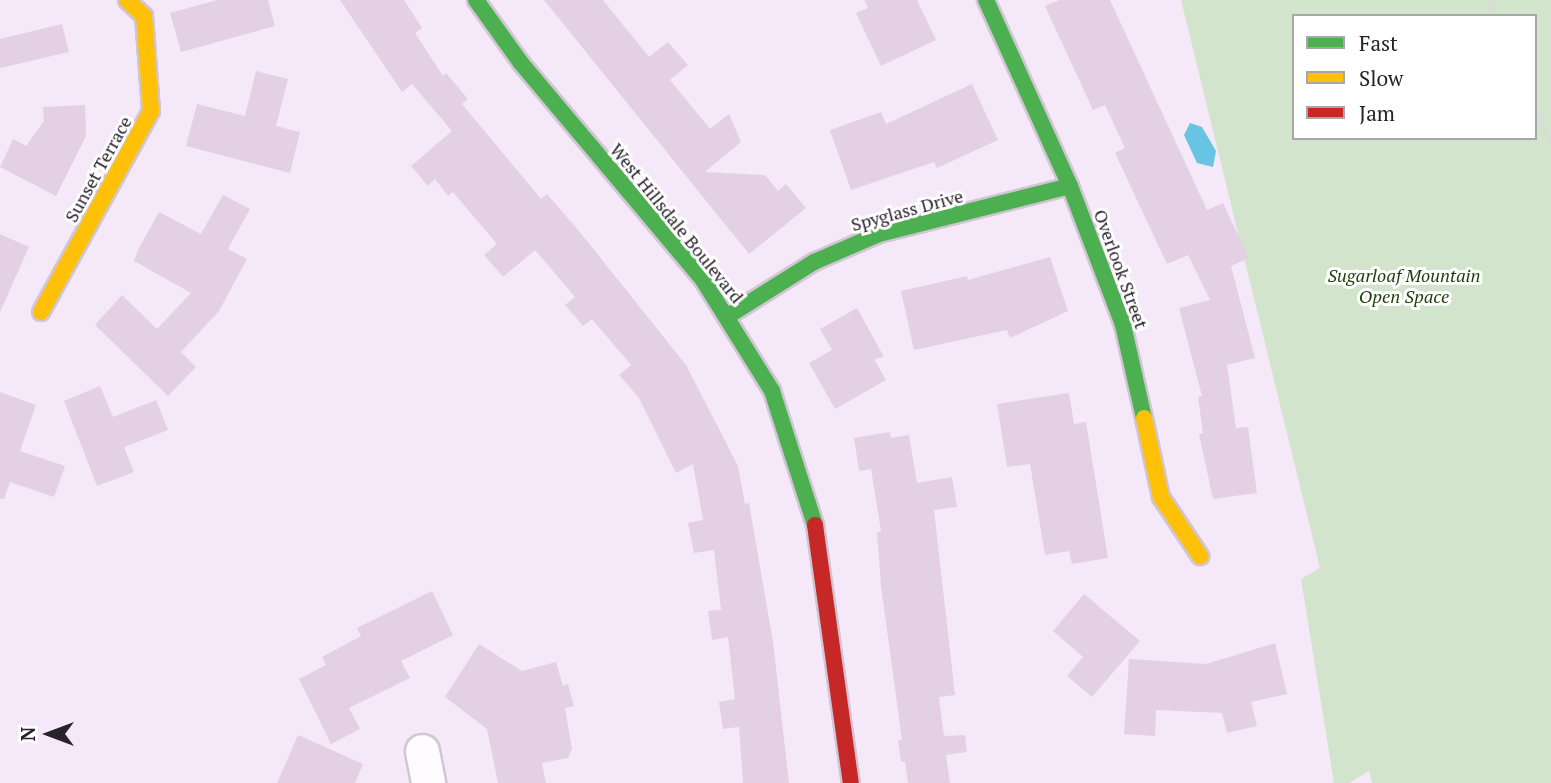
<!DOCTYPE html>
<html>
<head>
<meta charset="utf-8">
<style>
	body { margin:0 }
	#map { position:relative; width:1551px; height:783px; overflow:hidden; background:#f5e8f9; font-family:"PT Serif",serif }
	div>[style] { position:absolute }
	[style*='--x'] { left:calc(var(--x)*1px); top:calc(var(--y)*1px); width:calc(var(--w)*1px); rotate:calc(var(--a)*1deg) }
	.green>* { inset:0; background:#d3e4cc }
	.water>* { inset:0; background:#68c4e3 }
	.building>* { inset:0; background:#e3d0e4 }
	.path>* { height:4.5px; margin-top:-2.25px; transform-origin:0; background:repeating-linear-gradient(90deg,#dcd9dd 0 3.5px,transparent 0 7px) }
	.roads { filter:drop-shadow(2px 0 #d0c6d3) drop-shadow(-2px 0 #d0c6d3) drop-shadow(0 2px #d0c6d3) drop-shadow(0 -2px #d0c6d3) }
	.street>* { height:33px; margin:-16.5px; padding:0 16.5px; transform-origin:16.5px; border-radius:16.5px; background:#fefcfe }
	.fast>* { height:16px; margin:-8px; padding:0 8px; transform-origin:8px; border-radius:8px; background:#4caf50 }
	.slow>* { height:16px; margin:-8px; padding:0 8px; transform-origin:8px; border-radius:8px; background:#ffc107 }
	.jam>* { height:16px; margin:-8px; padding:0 8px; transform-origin:8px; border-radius:8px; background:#c62828 }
	span { translate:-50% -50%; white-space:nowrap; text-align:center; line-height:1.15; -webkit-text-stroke:6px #fff; paint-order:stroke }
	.street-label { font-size:18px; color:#29212b }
	.park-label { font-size:18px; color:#1b3f09; font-style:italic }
	.legend { position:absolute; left:1292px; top:14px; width:245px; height:126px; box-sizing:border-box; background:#fff; border:2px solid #a9a6aa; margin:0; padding:9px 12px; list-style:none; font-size:21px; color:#29212b }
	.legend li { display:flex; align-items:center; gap:14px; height:35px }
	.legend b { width:35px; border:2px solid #a9a6aa }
	.north { position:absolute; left:14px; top:699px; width:70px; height:70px; -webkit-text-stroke:5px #fff; paint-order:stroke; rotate:270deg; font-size:19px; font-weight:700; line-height:28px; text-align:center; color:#29212b }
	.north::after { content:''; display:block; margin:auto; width:24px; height:32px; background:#29212b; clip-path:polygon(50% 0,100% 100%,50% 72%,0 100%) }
</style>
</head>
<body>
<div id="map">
	<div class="green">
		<div style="clip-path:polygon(evenodd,1181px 0,1551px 0,1551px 783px,1372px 783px,1369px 771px,1349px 783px,1334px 783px,1301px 579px,1320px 568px,1181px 0,1294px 16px,1535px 16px,1535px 138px,1294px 138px,1294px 16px)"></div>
	</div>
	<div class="water">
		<div style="clip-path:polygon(1190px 123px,1202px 127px,1216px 151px,1213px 167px,1197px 163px,1184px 135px)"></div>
	</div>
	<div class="building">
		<div style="clip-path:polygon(217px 0,268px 0,275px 26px,181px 52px,170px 13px)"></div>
		<div style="clip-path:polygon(340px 0,404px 0,422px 28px,415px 33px,443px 76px,446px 73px,468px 99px,462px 104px,541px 199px,547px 194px,579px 231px,686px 365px,738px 466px,745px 504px,749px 503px,773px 642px,789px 783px,743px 783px,739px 727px,723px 729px,719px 702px,735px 699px,728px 637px,712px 640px,708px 611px,721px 610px,714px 550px,694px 553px,688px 523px,703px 520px,693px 464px,676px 473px,639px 398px,619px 375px,631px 365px,592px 319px,583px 326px,565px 305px,575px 297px,535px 250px,503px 277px,484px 255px,497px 244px,453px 192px,448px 196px,435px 179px,428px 186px,411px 166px,452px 131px,412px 84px,402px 92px)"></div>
		<div style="clip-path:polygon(544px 0,603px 0,649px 57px,668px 42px,688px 65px,670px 80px,710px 129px,729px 114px,741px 142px,705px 172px,765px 175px,778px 191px,786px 184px,806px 208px,749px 254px)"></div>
		<div style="clip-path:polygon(864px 0,917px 0,936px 40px,881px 66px,856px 13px,868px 8px)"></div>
		<div style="clip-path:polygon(1059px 0,1110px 0,1207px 210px,1223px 203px,1249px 258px,1231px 266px,1255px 358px,1227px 365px,1236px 428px,1248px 427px,1257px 493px,1213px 499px,1199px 434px,1203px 433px,1198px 397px,1202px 396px,1179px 308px,1210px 300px,1188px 255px,1167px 264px,1115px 153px,1125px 148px,1105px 105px,1093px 110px,1045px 6px)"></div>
		<div style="clip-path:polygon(62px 24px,69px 52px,0 68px,0 39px)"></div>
		<div style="clip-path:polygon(256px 71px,288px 79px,276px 126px,300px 132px,290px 173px,186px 146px,197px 104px,245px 116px)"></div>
		<div style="clip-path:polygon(972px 84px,998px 140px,937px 168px,934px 162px,851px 190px,830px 130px,881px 112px,886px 124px)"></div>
		<div style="clip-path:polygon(85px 105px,86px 136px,56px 196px,0 167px,13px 139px,26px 146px,44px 121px,43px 107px)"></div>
		<div style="clip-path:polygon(223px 195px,250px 209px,228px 249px,247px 259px,219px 311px,181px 352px,196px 367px,168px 396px,95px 325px,122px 295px,157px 329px,191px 293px,134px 261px,139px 248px,159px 212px,201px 234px)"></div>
		<div style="clip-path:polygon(0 234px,29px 247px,0 312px)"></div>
		<div style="clip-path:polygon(1050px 257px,1068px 311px,1010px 338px,1007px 330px,914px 350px,901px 291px,967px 276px,968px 280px)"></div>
		<div style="clip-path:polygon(857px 308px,884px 357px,874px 359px,886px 380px,835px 409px,809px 363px,832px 350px,820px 329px)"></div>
		<div style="clip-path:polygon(100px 386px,113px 417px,156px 400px,168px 430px,124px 447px,134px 472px,97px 486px,64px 401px)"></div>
		<div style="clip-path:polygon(0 392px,36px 405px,20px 451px,65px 466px,54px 497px,10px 482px,4px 499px,0 499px)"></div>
		<div style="clip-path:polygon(1069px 393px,1074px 424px,1086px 422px,1108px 558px,1072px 564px,1069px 551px,1045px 555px,1030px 464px,1007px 467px,997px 404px)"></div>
		<div style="clip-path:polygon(890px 432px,891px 438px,909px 435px,917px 483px,952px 477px,957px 507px,934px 510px,955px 695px,939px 697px,944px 736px,965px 735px,967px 752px,946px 755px,950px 783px,908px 783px,905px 762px,901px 762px,898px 740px,902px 740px,881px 586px,877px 532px,881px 531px,871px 469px,859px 471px,854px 438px)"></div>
		<div style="clip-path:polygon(432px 591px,453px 635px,401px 661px,410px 678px,349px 708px,360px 729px,331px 744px,299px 679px,326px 665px,322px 657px,361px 636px,357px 628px)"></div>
		<div style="clip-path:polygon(1084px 594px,1140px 641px,1092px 697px,1067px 676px,1083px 657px,1053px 631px)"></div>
		<div style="clip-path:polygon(1275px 643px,1287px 694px,1251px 702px,1257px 726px,1227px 733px,1222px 713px,1156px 710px,1155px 736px,1124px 734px,1129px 659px,1206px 664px)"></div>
		<div style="clip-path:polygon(479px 644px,522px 671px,556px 662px,563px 686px,568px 684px,574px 706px,565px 708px,572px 749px,568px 758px,542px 763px,546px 783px,498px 783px,487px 729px,445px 697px)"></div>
		<div style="clip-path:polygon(298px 735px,363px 764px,355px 783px,277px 783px)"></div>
	</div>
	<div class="path">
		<div style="--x:1489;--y:0;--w:17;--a:73"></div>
		<div style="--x:1535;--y:112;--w:34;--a:62"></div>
	</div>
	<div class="roads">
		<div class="street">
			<div style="--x:422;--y:751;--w:33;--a:79"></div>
		</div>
		<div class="fast">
			<div style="--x:476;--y:0;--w:77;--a:54.5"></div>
			<div style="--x:521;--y:63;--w:283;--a:50"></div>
			<div style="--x:703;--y:280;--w:131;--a:58.1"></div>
			<div style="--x:772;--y:391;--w:141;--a:72.2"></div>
			<div style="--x:986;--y:0;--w:204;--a:65.7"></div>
			<div style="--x:1070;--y:186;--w:149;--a:69.1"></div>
			<div style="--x:1123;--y:325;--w:95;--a:77.3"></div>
			<div style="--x:728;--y:316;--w:102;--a:-32.1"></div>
			<div style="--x:814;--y:262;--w:71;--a:-23.3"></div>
			<div style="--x:879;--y:234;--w:197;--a:-14.1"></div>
		</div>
		<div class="slow">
			<div style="--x:41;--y:312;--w:229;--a:-61.3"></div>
			<div style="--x:151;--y:111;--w:95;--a:-94.2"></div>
			<div style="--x:144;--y:16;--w:23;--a:-137"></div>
			<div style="--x:1144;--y:418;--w:81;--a:77.9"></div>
			<div style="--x:1161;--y:497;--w:71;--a:56.5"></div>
		</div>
		<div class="jam">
			<div style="--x:815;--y:525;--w:260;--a:82.1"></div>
		</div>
	</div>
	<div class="street-label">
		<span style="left:98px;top:169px;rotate:-61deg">Sunset Terrace</span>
		<span style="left:907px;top:210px;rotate:-15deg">Spyglass Drive</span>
		<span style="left:677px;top:223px;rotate:51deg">West Hillsdale Boulevard</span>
		<span style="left:1121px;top:269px;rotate:70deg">Overlook Street</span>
	</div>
	<div class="park-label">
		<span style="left:1404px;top:286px">Sugarloaf Mountain<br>Open Space</span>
	</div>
	<ul class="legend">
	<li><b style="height:9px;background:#4caf50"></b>Fast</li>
	<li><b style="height:9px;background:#ffc107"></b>Slow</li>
	<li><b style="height:9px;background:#c62828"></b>Jam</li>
	</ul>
	<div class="north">N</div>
</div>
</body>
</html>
